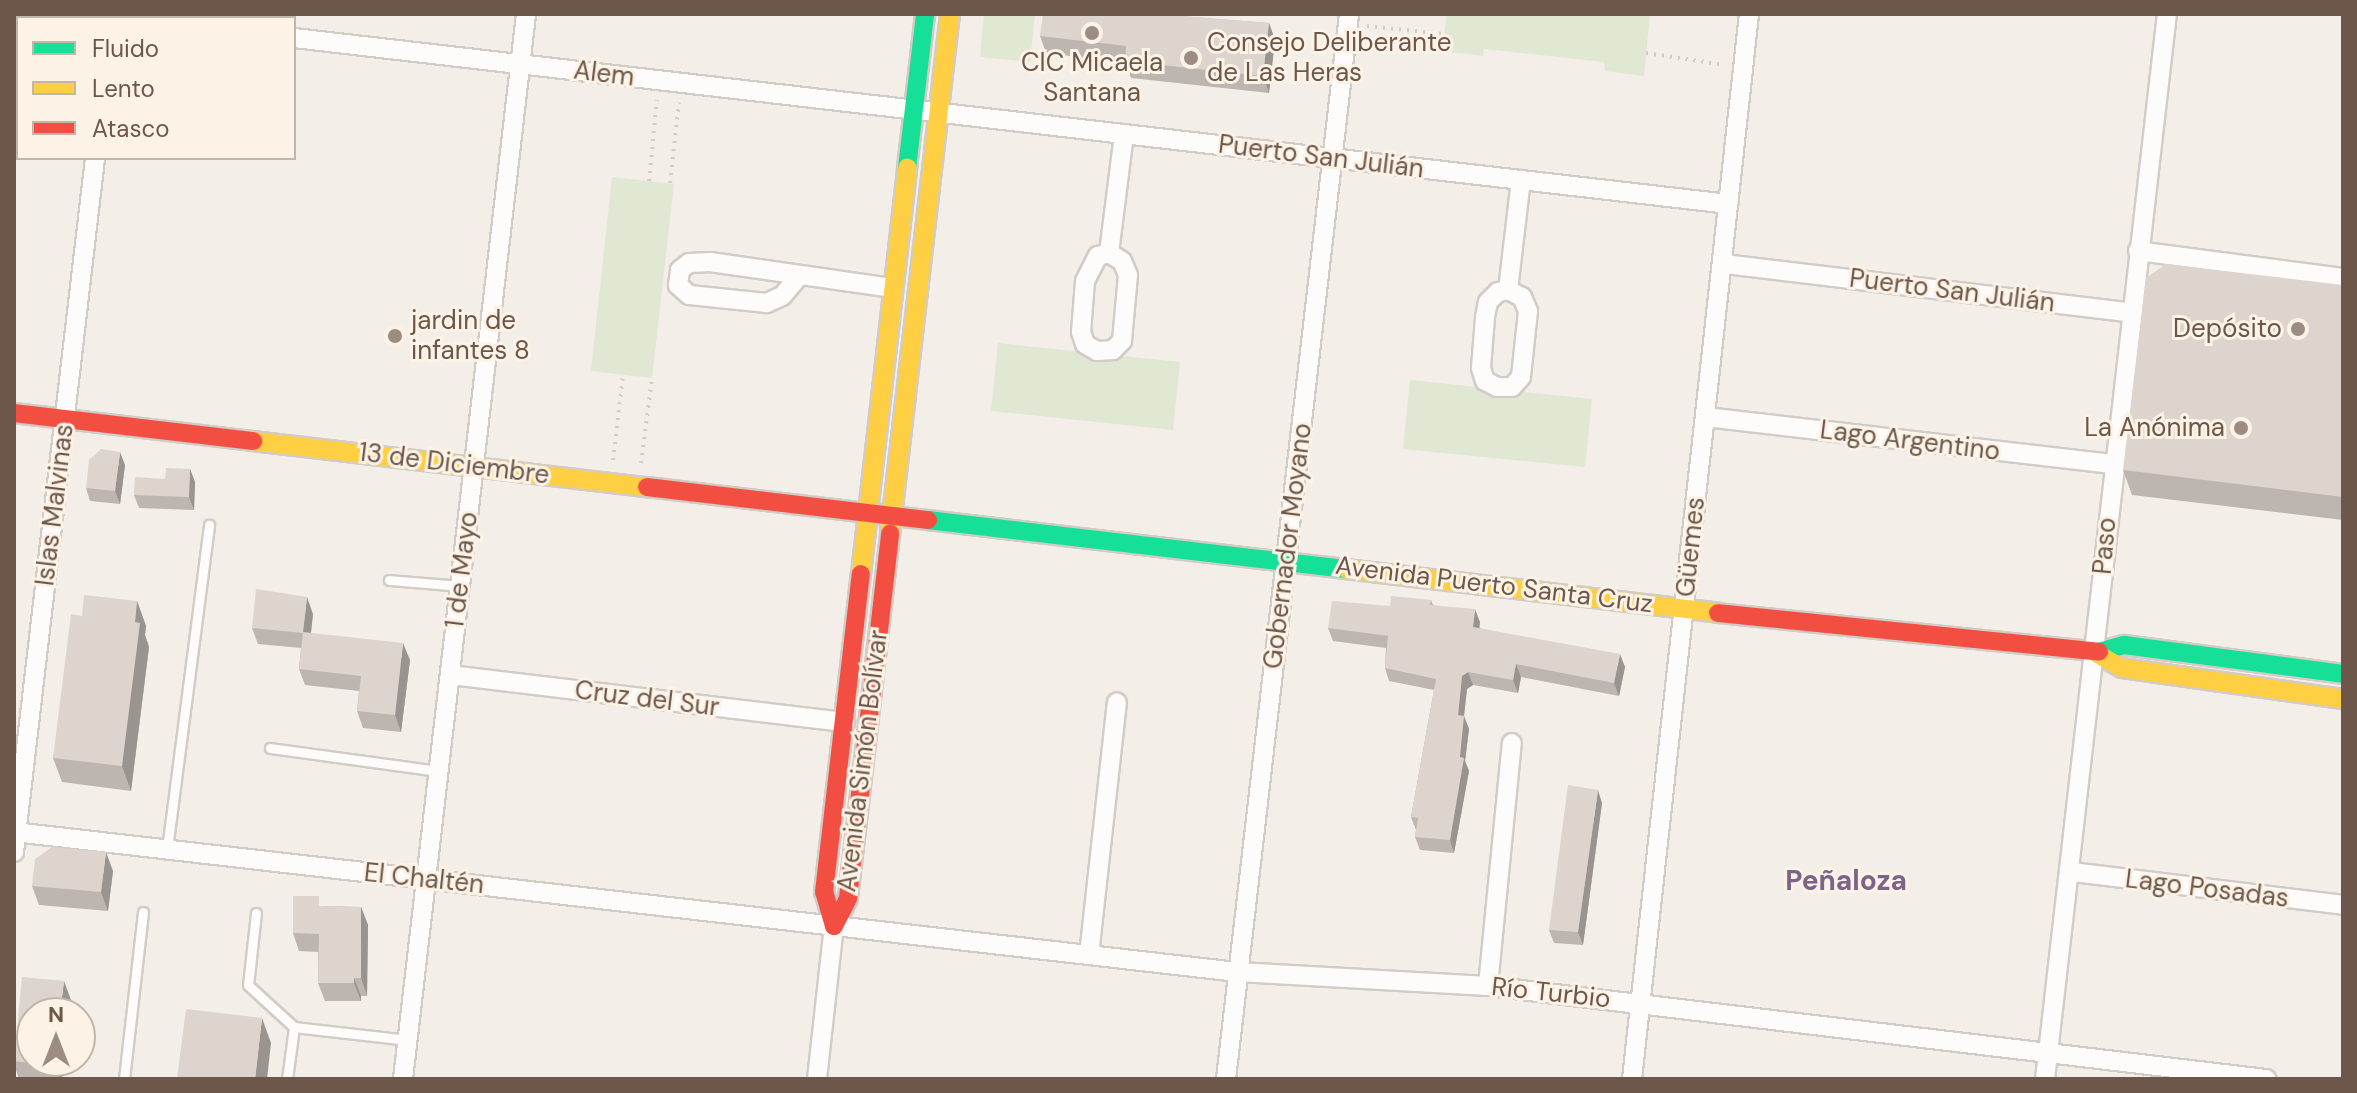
<!DOCTYPE html>
<html>
<head>
<meta charset="utf-8">
<style>
	body { margin:0 }
	#map { position:relative; width:2357px; height:1093px; overflow:hidden; background:#f3eee7; font-family:"DM Sans",sans-serif }
	div>[style] { position:absolute }
	[style*='--x'] { left:calc(var(--x)*1px); top:calc(var(--y)*1px); width:calc(var(--w)*1px); rotate:calc(var(--a)*1deg) }
	.green>* { inset:0; background:#e0e8d3 }
	.path>* { height:4px; margin-top:-2px; transform-origin:0; background:repeating-linear-gradient(90deg,#d3ccc6 0 2px,transparent 0 8px) }
	.roads { filter:drop-shadow(2px 0 #d2cbc6) drop-shadow(-2px 0 #d2cbc6) drop-shadow(0 2px #d2cbc6) drop-shadow(0 -2px #d2cbc6) }
	.lane>* { height:9px; margin:-4.5px; padding:0 4.5px; transform-origin:4.5px; border-radius:4.5px; background:#fdfcfb }
	.street>* { height:18px; margin:-9px; padding:0 9px; transform-origin:9px; border-radius:9px; background:#fdfcfb }
	.fast>* { height:18px; margin:-9px; padding:0 9px; transform-origin:9px; border-radius:9px; background:#16e098 }
	.slow>* { height:18px; margin:-9px; padding:0 9px; transform-origin:9px; border-radius:9px; background:#ffcf43 }
	.jam>* { height:18px; margin:-9px; padding:0 9px; transform-origin:9px; border-radius:9px; background:#f24e42 }
	.wall>* { inset:0; background:#bdb6b0 }
	.shaded-wall>* { inset:0; background:#9a9490 }
	.building>* { inset:0; background:#dcd4cd }
	.dots>* { width:22px; height:22px; translate:-50% -50%; box-sizing:border-box; border:4px solid #fcf3e6; border-radius:50% }
	span { translate:-50% -50%; white-space:nowrap; text-align:center; line-height:1.15; -webkit-text-stroke:6px #fcf3e6; paint-order:stroke }
	.poi-label { font-size:26px; color:#6d574b }
	.left { translate:0 -50%; text-align:left }
	.right { translate:-100% -50%; text-align:right }
	.street-label { font-size:26px; color:#6d574b }
	.neighbourhood-label { font-size:28px; color:#7c638a; font-weight:700 }
	.frame { position:absolute; inset:0; border:16px solid #6d574b; pointer-events:none }
	.legend { position:absolute; left:16px; top:16px; width:280px; height:144px; box-sizing:border-box; background:#fcf3e6; border:2px solid #c3b5a8; margin:0; padding:10px 14px; list-style:none; font-size:24px; color:#6d574b }
	.legend li { display:flex; align-items:center; gap:16px; height:40px }
	.legend b { width:40px; border:2px solid #c3b5a8 }
	.north { position:absolute; left:16px; top:997px; width:80px; height:80px; box-sizing:border-box; background:#fcf3e6; border:2px solid #c3b5a8; border-radius:50%; rotate:0deg; font-size:22px; font-weight:700; line-height:32px; text-align:center; color:#6d574b }
	.north::after { content:''; display:block; margin:auto; width:28px; height:36px; background:#9c8c82; clip-path:polygon(50% 0,100% 100%,50% 72%,0 100%) }
</style>
</head>
<body>
<div id="map">
	<div class="green">
		<div style="clip-path:polygon(984px 14px,1035px 14px,1030px 62px,980px 57px)"></div>
		<div style="clip-path:polygon(1447px 14px,1650px 14px,1644px 76px,1605px 71px,1604px 62px,1484px 49px,1483px 56px,1442px 51px)"></div>
		<div style="clip-path:polygon(612px 177px,674px 184px,652px 378px,591px 371px)"></div>
		<div style="clip-path:polygon(998px 343px,1180px 362px,1173px 430px,991px 411px)"></div>
		<div style="clip-path:polygon(1410px 380px,1592px 399px,1585px 467px,1403px 449px)"></div>
	</div>
	<div class="path">
		<div style="--x:1367;--y:26;--w:77;--a:5.9"></div>
		<div style="--x:1646;--y:53;--w:80;--a:8.6"></div>
		<div style="--x:649;--y:181;--w:81;--a:-84.4"></div>
		<div style="--x:670;--y:183;--w:81;--a:-83.7"></div>
		<div style="--x:613;--y:460;--w:86;--a:-83.3"></div>
		<div style="--x:641;--y:463;--w:86;--a:-82.6"></div>
	</div>
	<div class="roads">
		<div class="lane">
			<div style="--x:389;--y:580;--w:71;--a:4.8"></div>
			<div style="--x:270;--y:748;--w:171;--a:7.8"></div>
			<div style="--x:167;--y:849;--w:327;--a:-82.6"></div>
			<div style="--x:256;--y:913;--w:72;--a:96.3"></div>
			<div style="--x:248;--y:985;--w:62;--a:42.4"></div>
			<div style="--x:124;--y:1079;--w:168;--a:-83.5"></div>
			<div style="--x:287;--y:1079;--w:52;--a:-82.3"></div>
			<div style="--x:294;--y:1027;--w:115;--a:6.5"></div>
		</div>
		<div class="street">
			<div style="--x:82;--y:14;--w:34;--a:7"></div>
			<div style="--x:294;--y:38;--w:1444;--a:6.6"></div>
			<div style="--x:2138;--y:251;--w:207;--a:7.5"></div>
			<div style="--x:1109;--y:253;--w:15;--a:32"></div>
			<div style="--x:1122;--y:261;--w:15;--a:67"></div>
			<div style="--x:1128;--y:275;--w:66;--a:95.2"></div>
			<div style="--x:1122;--y:341;--w:13;--a:135"></div>
			<div style="--x:1113;--y:350;--w:16;--a:176"></div>
			<div style="--x:1097;--y:351;--w:14;--a:-150"></div>
			<div style="--x:1085;--y:344;--w:13;--a:-108"></div>
			<div style="--x:1081;--y:332;--w:51;--a:-85.5"></div>
			<div style="--x:1085;--y:281;--w:28;--a:-63"></div>
			<div style="--x:1098;--y:256;--w:11;--a:-15"></div>
			<div style="--x:1109;--y:253;--w:120;--a:-82.8"></div>
			<div style="--x:1724;--y:264;--w:411;--a:6.8"></div>
			<div style="--x:799;--y:276;--w:26;--a:130"></div>
			<div style="--x:782;--y:296;--w:17;--a:155"></div>
			<div style="--x:767;--y:303;--w:78;--a:-174.1"></div>
			<div style="--x:689;--y:295;--w:15;--a:-138"></div>
			<div style="--x:678;--y:285;--w:15;--a:-82"></div>
			<div style="--x:680;--y:270;--w:11;--a:-38"></div>
			<div style="--x:689;--y:263;--w:21;--a:-3"></div>
			<div style="--x:710;--y:262;--w:185;--a:8.1"></div>
			<div style="--x:1508;--y:290;--w:16;--a:27"></div>
			<div style="--x:1522;--y:297;--w:15;--a:67"></div>
			<div style="--x:1528;--y:311;--w:66;--a:96.1"></div>
			<div style="--x:1521;--y:377;--w:13;--a:132"></div>
			<div style="--x:1512;--y:387;--w:15;--a:180"></div>
			<div style="--x:1497;--y:387;--w:13;--a:-153"></div>
			<div style="--x:1485;--y:381;--w:14;--a:-107"></div>
			<div style="--x:1481;--y:368;--w:51;--a:-85.5"></div>
			<div style="--x:1485;--y:317;--w:15;--a:-79"></div>
			<div style="--x:1488;--y:302;--w:14;--a:-45"></div>
			<div style="--x:1498;--y:292;--w:10;--a:-11"></div>
			<div style="--x:1508;--y:290;--w:111;--a:-83.3"></div>
			<div style="--x:1706;--y:417;--w:411;--a:6.6"></div>
			<div style="--x:450;--y:675;--w:398;--a:6.8"></div>
			<div style="--x:14;--y:832;--w:1232;--a:6.53"></div>
			<div style="--x:1238;--y:972;--w:250;--a:3.2"></div>
			<div style="--x:1488;--y:986;--w:784;--a:6.82"></div>
			<div style="--x:14;--y:852;--w:699;--a:-83.34"></div>
			<div style="--x:2072;--y:872;--w:273;--a:6.9"></div>
			<div style="--x:1089;--y:955;--w:254;--a:-83.7"></div>
			<div style="--x:1488;--y:986;--w:244;--a:-84.4"></div>
			<div style="--x:403;--y:1079;--w:1072;--a:-83.41"></div>
			<div style="--x:817;--y:1079;--w:154;--a:-83.7"></div>
			<div style="--x:1226;--y:1079;--w:1072;--a:-83.41"></div>
			<div style="--x:1632;--y:1079;--w:1071;--a:-83.73"></div>
			<div style="--x:2045;--y:1079;--w:1072;--a:-83.47"></div>
		</div>
		<div class="fast">
			<div style="--x:907;--y:168;--w:155;--a:-83.3"></div>
			<div style="--x:928;--y:520;--w:421;--a:6.7"></div>
			<div style="--x:2099;--y:652;--w:26;--a:-16"></div>
			<div style="--x:2124;--y:645;--w:221;--a:7.5"></div>
		</div>
		<div class="slow">
			<div style="--x:253;--y:441;--w:397;--a:6.7"></div>
			<div style="--x:890;--y:533;--w:522;--a:-83.41"></div>
			<div style="--x:1346;--y:569;--w:375;--a:6.7"></div>
			<div style="--x:861;--y:574;--w:409;--a:-83.5"></div>
			<div style="--x:2096;--y:653;--w:30;--a:30"></div>
			<div style="--x:2122;--y:668;--w:223;--a:8"></div>
		</div>
		<div class="jam">
			<div style="--x:14;--y:413;--w:241;--a:6.7"></div>
			<div style="--x:647;--y:487;--w:283;--a:6.7"></div>
			<div style="--x:1718;--y:613;--w:383;--a:5.8"></div>
			<div style="--x:834;--y:926;--w:31;--a:-63"></div>
			<div style="--x:848;--y:898;--w:367;--a:-83.4"></div>
			<div style="--x:834;--y:926;--w:35;--a:-106"></div>
			<div style="--x:824;--y:892;--w:320;--a:-83.4"></div>
		</div>
	</div>
	<div class="wall">
		<div style="clip-path:polygon(1166px 15px,1269px 23px,1275px 40px,1269px 93px,1131px 78px,1125px 63px,1046px 53px,1040px 36px)"></div>
		<div style="clip-path:polygon(2343px 285px,2343px 520px,2132px 495px,2123px 470px)"></div>
		<div style="clip-path:polygon(125px 465px,120px 504px,90px 501px,86px 488px)"></div>
		<div style="clip-path:polygon(190px 469px,195px 482px,194px 510px,139px 508px,134px 495px,165px 479px)"></div>
		<div style="clip-path:polygon(1431px 600px,1433px 605px,1480px 622px,1479px 628px,1625px 667px,1619px 696px,1521px 677px,1518px 693px,1473px 685px,1467px 689px,1464px 716px,1469px 729px,1465px 761px,1469px 771px,1454px 853px,1420px 850px,1415px 837px,1416px 830px,1411px 817px,1434px 690px,1389px 681px,1385px 668px,1386px 648px,1333px 641px,1328px 628px)"></div>
		<div style="clip-path:polygon(137px 601px,146px 626px,145px 635px,149px 647px,131px 791px,62px 782px,53px 758px,82px 616px)"></div>
		<div style="clip-path:polygon(313px 614px,311px 633px,410px 660px,401px 732px,363px 728px,357px 711px,359px 691px,305px 685px,299px 669px,301px 648px,258px 644px,252px 628px)"></div>
		<div style="clip-path:polygon(1602px 803px,1583px 945px,1554px 943px,1549px 930px)"></div>
		<div style="clip-path:polygon(113px 871px,108px 911px,39px 905px,32px 886px)"></div>
		<div style="clip-path:polygon(323px 906px,361px 907px,368px 925px,367px 996px,361px 996px,361px 1001px,325px 1001px,318px 983px,318px 952px,299px 951px,293px 933px)"></div>
		<div style="clip-path:polygon(71px 1000px,62px 1079px,19px 1079px,14px 1064px,14px 1051px)"></div>
	</div>
	<div class="shaded-wall">
		<div style="clip-path:polygon(1269px 23px,1275px 40px,1269px 93px,1263px 76px)"></div>
		<div style="clip-path:polygon(120px 452px,125px 465px,120px 504px,115px 491px)"></div>
		<div style="clip-path:polygon(190px 469px,195px 482px,194px 510px,189px 497px)"></div>
		<div style="clip-path:polygon(307px 597px,313px 614px,309px 649px,303px 632px)"></div>
		<div style="clip-path:polygon(137px 601px,146px 626px,145px 635px,149px 647px,131px 791px,122px 766px)"></div>
		<div style="clip-path:polygon(1475px 609px,1480px 622px,1478px 640px,1473px 627px)"></div>
		<div style="clip-path:polygon(403px 643px,410px 660px,401px 732px,395px 715px)"></div>
		<div style="clip-path:polygon(1620px 654px,1625px 667px,1619px 696px,1614px 683px)"></div>
		<div style="clip-path:polygon(1516px 664px,1521px 677px,1518px 693px,1513px 680px)"></div>
		<div style="clip-path:polygon(1468px 672px,1473px 685px,1467px 689px,1464px 716px,1469px 729px,1465px 761px,1469px 771px,1454px 853px,1450px 840px,1460px 757px,1458px 715px,1462px 676px)"></div>
		<div style="clip-path:polygon(1598px 790px,1602px 803px,1583px 945px,1578px 932px)"></div>
		<div style="clip-path:polygon(106px 852px,113px 871px,108px 911px,101px 892px)"></div>
		<div style="clip-path:polygon(361px 907px,368px 925px,367px 996px,361px 978px)"></div>
		<div style="clip-path:polygon(354px 978px,361px 996px,361px 1001px,354px 983px)"></div>
		<div style="clip-path:polygon(64px 981px,71px 1000px,69px 1013px,60px 1013px)"></div>
		<div style="clip-path:polygon(262px 1018px,271px 1043px,267px 1079px,255px 1079px)"></div>
		<div style="clip-path:polygon(55px 1061px,64px 1061px,62px 1079px,59px 1079px,54px 1066px)"></div>
	</div>
	<div class="building">
		<div style="clip-path:polygon(1043px 14px,1158px 14px,1269px 23px,1263px 76px,1125px 61px,1126px 46px,1040px 36px)"></div>
		<div style="clip-path:polygon(2166px 264px,2343px 285px,2343px 497px,2123px 470px,2146px 278px)"></div>
		<div style="clip-path:polygon(101px 449px,120px 452px,115px 491px,86px 488px,89px 460px)"></div>
		<div style="clip-path:polygon(166px 468px,190px 469px,189px 497px,134px 495px,135px 477px,165px 479px)"></div>
		<div style="clip-path:polygon(256px 589px,307px 597px,303px 632px,403px 643px,395px 715px,357px 711px,361px 676px,299px 669px,303px 633px,252px 628px)"></div>
		<div style="clip-path:polygon(84px 595px,137px 601px,135px 622px,140px 623px,122px 766px,53px 758px,71px 614px,82px 616px)"></div>
		<div style="clip-path:polygon(1391px 596px,1431px 600px,1430px 605px,1475px 609px,1473px 627px,1620px 654px,1614px 683px,1516px 664px,1513px 680px,1468px 672px,1462px 676px,1458px 715px,1464px 716px,1460px 757px,1464px 758px,1450px 840px,1415px 837px,1418px 818px,1411px 817px,1436px 679px,1385px 668px,1388px 636px,1328px 628px,1332px 601px,1390px 606px)"></div>
		<div style="clip-path:polygon(1568px 785px,1598px 790px,1578px 932px,1549px 930px)"></div>
		<div style="clip-path:polygon(52px 847px,106px 852px,101px 892px,32px 886px,35px 859px)"></div>
		<div style="clip-path:polygon(293px 896px,319px 896px,319px 906px,361px 907px,361px 978px,354px 978px,354px 983px,318px 983px,319px 934px,293px 933px)"></div>
		<div style="clip-path:polygon(22px 977px,64px 981px,60px 1013px,32px 1013px,32px 1061px,55px 1061px,54px 1066px,14px 1061px)"></div>
		<div style="clip-path:polygon(186px 1009px,262px 1018px,255px 1079px,177px 1079px)"></div>
	</div>
	<div class="dots">
		<div style="left:1092px;top:33px;background:#9c8c82"></div>
		<div style="left:1191px;top:58px;background:#9c8c82"></div>
		<div style="left:2298px;top:329px;background:#9c8c82"></div>
		<div style="left:395px;top:336px;background:#9c8c82"></div>
		<div style="left:2241px;top:428px;background:#9c8c82"></div>
	</div>
	<div class="poi-label">
		<span class="left" style="left:1207px;top:58px">Consejo Deliberante<br>de Las Heras</span>
		<span style="left:1092px;top:78px">CIC Micaela<br>Santana</span>
		<span class="left" style="left:411px;top:336px">jardin de<br>infantes 8</span>
		<span class="right" style="left:2282px;top:329px">Depósito</span>
		<span class="right" style="left:2225px;top:428px">La Anónima</span>
	</div>
	<div class="street-label">
		<span style="left:604px;top:74px;rotate:7deg">Alem</span>
		<span style="left:1321px;top:157px;rotate:7deg">Puerto San Julián</span>
		<span style="left:1952px;top:291px;rotate:7deg">Puerto San Julián</span>
		<span style="left:1910px;top:441px;rotate:7deg">Lago Argentino</span>
		<span style="left:454px;top:464px;rotate:7deg">13 de Diciembre</span>
		<span style="left:55px;top:505px;rotate:-83deg">Islas Malvinas</span>
		<span style="left:1288px;top:546px;rotate:-83deg">Gobernador Moyano</span>
		<span style="left:2105px;top:546px;rotate:-85deg">Paso</span>
		<span style="left:1691px;top:547px;rotate:-84deg">Güemes</span>
		<span style="left:462px;top:570px;rotate:-83deg">1 de Mayo</span>
		<span style="left:1494px;top:585px;rotate:7deg">Avenida Puerto Santa Cruz</span>
		<span style="left:647px;top:699px;rotate:7deg">Cruz del Sur</span>
		<span style="left:863px;top:761px;rotate:-83deg">Avenida Simón Bolívar</span>
		<span style="left:424px;top:879px;rotate:6deg">El Chaltén</span>
		<span style="left:2207px;top:889px;rotate:7deg">Lago Posadas</span>
		<span style="left:1551px;top:993px;rotate:6deg">Río Turbio</span>
	</div>
	<div class="neighbourhood-label">
		<span style="left:1846px;top:881px">Peñaloza</span>
	</div>
	<div class="frame"></div>
	<ul class="legend">
	<li><b style="height:10px;background:#16e098"></b>Fluido</li>
	<li><b style="height:10px;background:#ffcf43"></b>Lento</li>
	<li><b style="height:10px;background:#f24e42"></b>Atasco</li>
	</ul>
	<div class="north">N</div>
</div>
</body>
</html>
